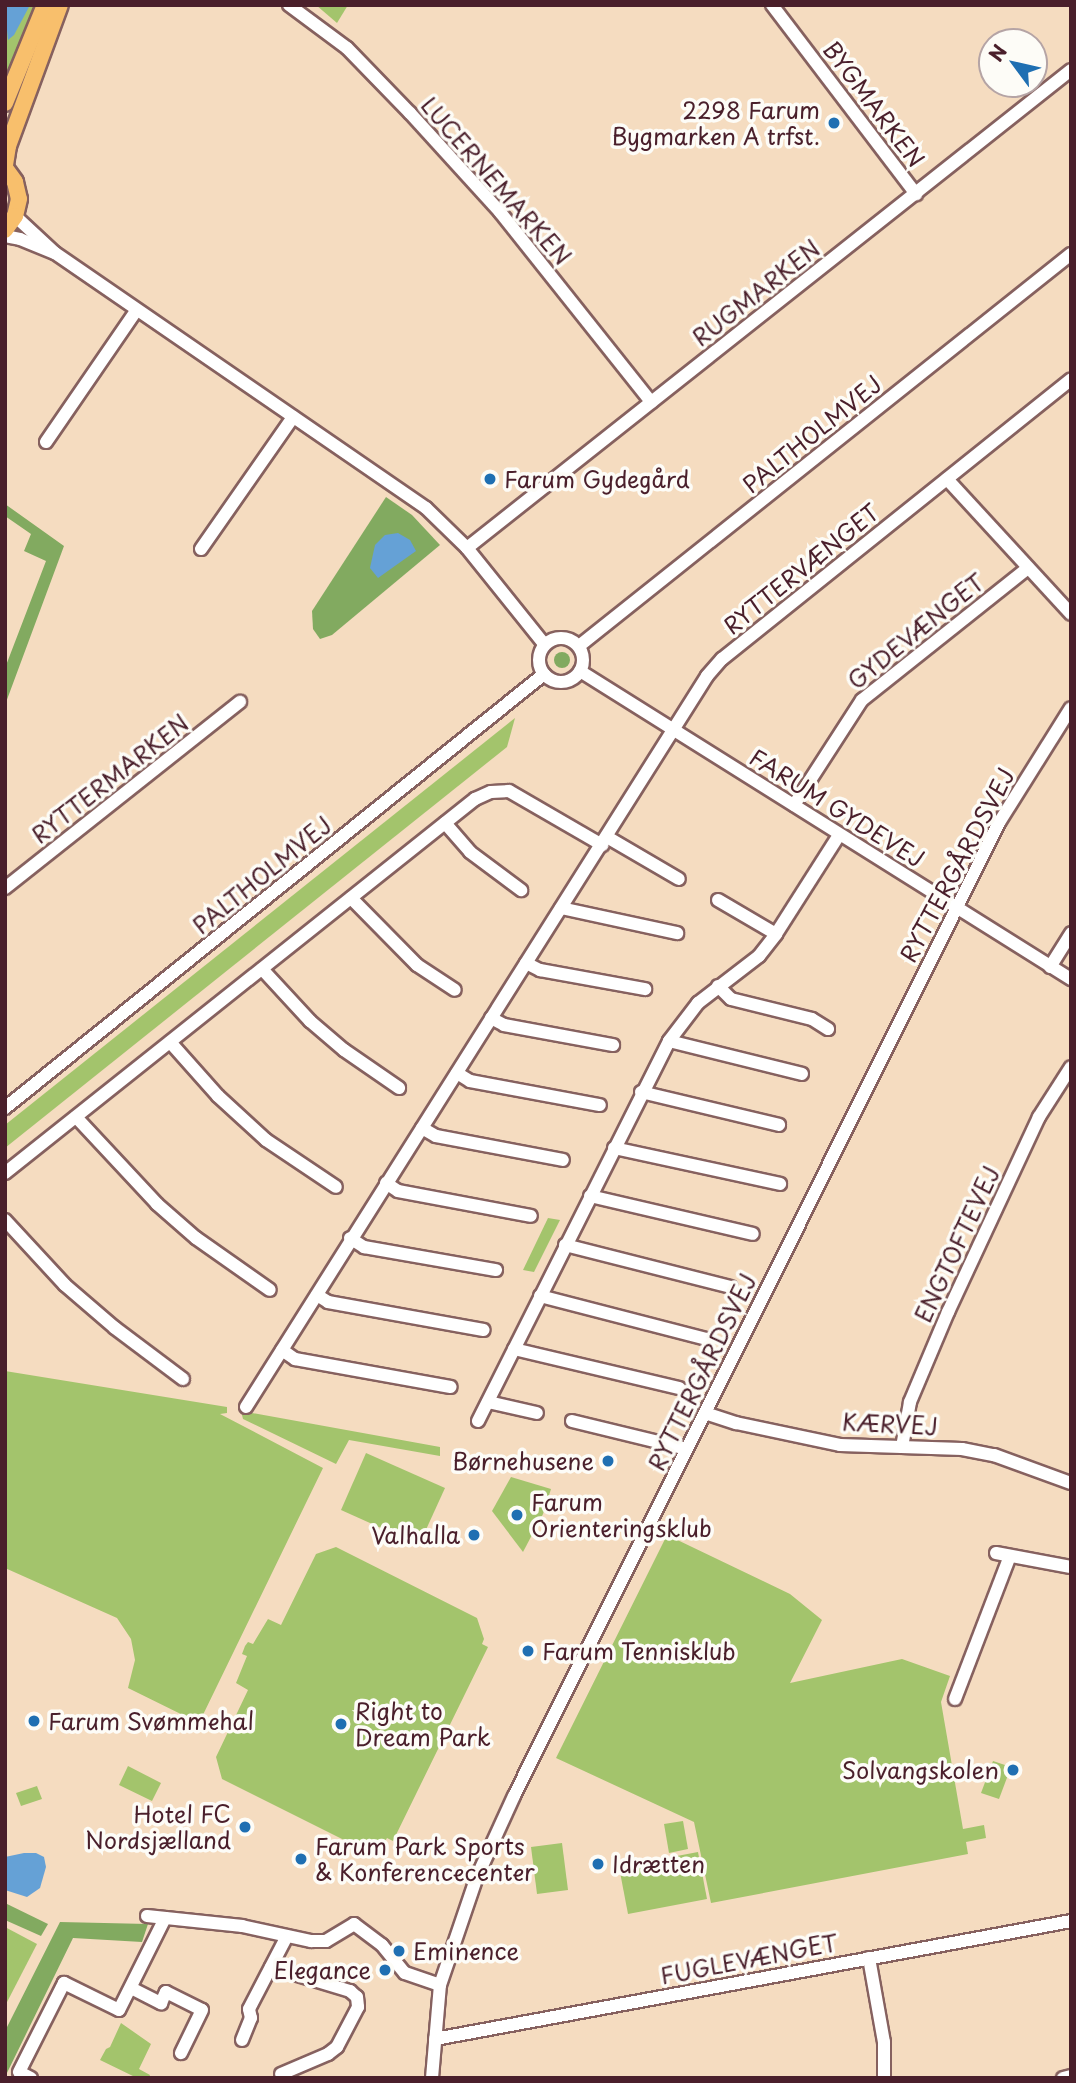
<!DOCTYPE html>
<html>
<head>
<meta charset="utf-8">
<style>
	body { margin:0 }
	#map { position:relative; width:1076px; height:2083px; overflow:hidden; background:#f5dcc0; font-family:"Playpen Sans",sans-serif }
	div>[style] { position:absolute }
	[style*='--x'] { left:calc(var(--x)*1px); top:calc(var(--y)*1px); width:calc(var(--w)*1px); rotate:calc(var(--a)*1deg) }
	.green>* { inset:0; background:#a3c46c }
	.forest>* { inset:0; background:#82aa60 }
	.round { border-radius:50% }
	.water>* { inset:0; background:#65a1d6 }
	.roads { filter:drop-shadow(2px 0 #86615f) drop-shadow(-2px 0 #86615f) drop-shadow(0 2px #86615f) drop-shadow(0 -2px #86615f) }
	.minor>* { height:12px; margin:-6px; padding:0 6px; transform-origin:6px; border-radius:6px; background:#fff }
	.minor>.ring { margin:-6px; padding:0; box-sizing:content-box; background:none; border:12px solid #fff; border-radius:50% }
	.major>* { height:16px; margin:-8px; padding:0 8px; transform-origin:8px; border-radius:8px; background:#f8bf6c }
	.dots>* { width:19px; height:19px; translate:-50% -50%; box-sizing:border-box; border:4px solid #fdfcf7; border-radius:50% }
	span { translate:-50% -50%; white-space:nowrap; text-align:center; line-height:1.15; -webkit-text-stroke:7px #fdfcf7; paint-order:stroke }
	.street-label { font-size:23px; color:#4a1f2b }
	.poi-label { font-size:23px; color:#4a1f2b }
	.right { translate:-100% -50%; text-align:right }
	.left { translate:0 -50%; text-align:left }
	.frame { position:absolute; inset:0; border:7px solid #4a1f2b; pointer-events:none }
	.north { position:absolute; left:978px; top:28px; width:70px; height:70px; box-sizing:border-box; background:#fdfcf7; border:2px solid #b5a4a5; border-radius:50%; rotate:303deg; font-size:19px; font-weight:700; line-height:28px; text-align:center; color:#4a1f2b }
	.north::after { content:''; display:block; margin:auto; width:24px; height:32px; background:#1f6fb2; clip-path:polygon(50% 0,100% 100%,50% 72%,0 100%) }
</style>
</head>
<body>
<div id="map">
	<div class="green">
		<div style="clip-path:polygon(5px 5px,38px 5px,29px 37px,5px 80px)"></div>
		<div style="clip-path:polygon(316px 5px,348px 5px,337px 23px)"></div>
		<div style="clip-path:polygon(515px 718px,507px 747px,5px 1148px,5px 1125px)"></div>
		<div style="clip-path:polygon(548px 1218px,560px 1220px,534px 1272px,523px 1270px)"></div>
		<div style="clip-path:polygon(5px 1371px,227px 1407px,227px 1413px,220px 1414px,323px 1468px,199px 1723px,128px 1688px,135px 1660px,131px 1639px,117px 1618px,5px 1568px)"></div>
		<div style="clip-path:polygon(241px 1411px,440px 1447px,440px 1456px,349px 1440px,336px 1464px,243px 1419px)"></div>
		<div style="clip-path:polygon(366px 1453px,445px 1488px,419px 1545px,341px 1510px)"></div>
		<div style="clip-path:polygon(511px 1477px,551px 1489px,543px 1514px,523px 1552px,492px 1511px)"></div>
		<div style="clip-path:polygon(667px 1535px,790px 1594px,822px 1620px,790px 1683px,902px 1659px,950px 1676px,941px 1702px,963px 1829px,984px 1825px,986px 1838px,966px 1842px,968px 1854px,711px 1903px,694px 1822px,556px 1758px)"></div>
		<div style="clip-path:polygon(336px 1547px,477px 1618px,484px 1639px,482px 1644px,488px 1647px,393px 1841px,387px 1838px,384px 1843px,364px 1850px,222px 1779px,216px 1757px,248px 1690px,236px 1683px,247px 1656px,242px 1654px,245px 1646px,248px 1642px,253px 1644px,268px 1619px,281px 1625px,316px 1554px)"></div>
		<div style="clip-path:polygon(993px 1761px,1011px 1767px,999px 1799px,981px 1793px)"></div>
		<div style="clip-path:polygon(128px 1766px,161px 1783px,152px 1801px,119px 1785px)"></div>
		<div style="clip-path:polygon(37px 1786px,42px 1799px,21px 1806px,16px 1793px)"></div>
		<div style="clip-path:polygon(683px 1821px,688px 1849px,669px 1853px,664px 1824px)"></div>
		<div style="clip-path:polygon(562px 1843px,568px 1890px,537px 1894px,531px 1847px)"></div>
		<div style="clip-path:polygon(698px 1852px,707px 1899px,628px 1914px,619px 1867px)"></div>
		<div style="clip-path:polygon(5px 1927px,37px 1944px,5px 2006px)"></div>
		<div style="clip-path:polygon(121px 2023px,151px 2044px,139px 2069px,150px 2075px,149px 2078px,137px 2078px,100px 2060px,106px 2049px,110px 2047px)"></div>
	</div>
	<div class="forest">
		<div style="clip-path:polygon(386px 497px,412px 515px,440px 545px,332px 635px,320px 639px,313px 629px,312px 611px)"></div>
		<div style="clip-path:polygon(5px 504px,64px 546px,5px 705px,5px 668px,46px 561px,24px 551px,31px 534px,5px 516px)"></div>
		<div class="round" style="left:554px;top:652px;width:16px;height:16px"></div>
		<div style="clip-path:polygon(5px 1903px,48px 1924px,41px 1936px,5px 1920px)"></div>
		<div style="clip-path:polygon(60px 1922px,148px 1924px,142px 1942px,73px 1938px,5px 2077px,5px 2031px)"></div>
	</div>
	<div class="water">
		<div style="clip-path:polygon(8px 5px,30px 5px,14px 35px,8px 40px,5px 11px)"></div>
		<div style="clip-path:polygon(398px 533px,410px 540px,416px 551px,378px 578px,370px 568px,375px 545px,385px 535px)"></div>
		<div style="clip-path:polygon(24px 1853px,36px 1853px,44px 1857px,46px 1867px,40px 1888px,27px 1897px,5px 1890px,5px 1857px)"></div>
	</div>
	<div class="roads">
		<div class="minor">
			<div style="--x:289;--y:5;--w:72;--a:36.6"></div>
			<div style="--x:347;--y:48;--w:91;--a:45.9"></div>
			<div style="--x:410;--y:113;--w:134;--a:47.7"></div>
			<div style="--x:500;--y:212;--w:243;--a:51.5"></div>
			<div style="--x:772;--y:5;--w:238;--a:52.7"></div>
			<div style="--x:15;--y:216;--w:54;--a:42.8"></div>
			<div style="--x:55;--y:253;--w:450;--a:34.5"></div>
			<div style="--x:426;--y:508;--w:57;--a:44.3"></div>
			<div style="--x:467;--y:548;--w:124;--a:51.2"></div>
			<div style="--x:5;--y:236;--w:15;--a:11"></div>
			<div style="--x:20;--y:239;--w:37;--a:22"></div>
			<div style="--x:46;--y:442;--w:159;--a:-55.5"></div>
			<div style="--x:947;--y:479;--w:183;--a:47.4"></div>
			<div style="--x:467;--y:548;--w:770;--a:-38.36"></div>
			<div style="--x:201;--y:549;--w:161;--a:-55.1"></div>
			<div class="ring" style="left:539px;top:638px;width:32px;height:32px"></div>
			<div style="--x:579;--y:646;--w:629;--a:-38.55"></div>
			<div style="--x:580;--y:671;--w:580;--a:32.1"></div>
			<div style="--x:794;--y:805;--w:125;--a:-57.1"></div>
			<div style="--x:862;--y:700;--w:212;--a:-38.5"></div>
			<div style="--x:445;--y:823;--w:38;--a:49"></div>
			<div style="--x:470;--y:852;--w:64;--a:36.7"></div>
			<div style="--x:607;--y:837;--w:83;--a:30.3"></div>
			<div style="--x:5;--y:888;--w:300;--a:-38.4"></div>
			<div style="--x:351;--y:898;--w:94;--a:45.4"></div>
			<div style="--x:417;--y:965;--w:45;--a:33.3"></div>
			<div style="--x:718;--y:900;--w:67;--a:30.4"></div>
			<div style="--x:561;--y:908;--w:119;--a:12.2"></div>
			<div style="--x:526;--y:963;--w:16;--a:27"></div>
			<div style="--x:540;--y:970;--w:107;--a:10.3"></div>
			<div style="--x:1050;--y:967;--w:40;--a:-58"></div>
			<div style="--x:262;--y:969;--w:71;--a:47.3"></div>
			<div style="--x:310;--y:1021;--w:45;--a:40.5"></div>
			<div style="--x:344;--y:1050;--w:67;--a:34.6"></div>
			<div style="--x:718;--y:986;--w:18;--a:45"></div>
			<div style="--x:731;--y:999;--w:83;--a:13.9"></div>
			<div style="--x:812;--y:1019;--w:19;--a:32"></div>
			<div style="--x:491;--y:1018;--w:15;--a:28"></div>
			<div style="--x:504;--y:1025;--w:111;--a:10.4"></div>
			<div style="--x:669;--y:1041;--w:137;--a:13.9"></div>
			<div style="--x:170;--y:1042;--w:72;--a:48.4"></div>
			<div style="--x:218;--y:1096;--w:65;--a:42.5"></div>
			<div style="--x:266;--y:1140;--w:84;--a:33.9"></div>
			<div style="--x:457;--y:1073;--w:15;--a:32"></div>
			<div style="--x:470;--y:1081;--w:132;--a:10.5"></div>
			<div style="--x:641;--y:1092;--w:142;--a:13.4"></div>
			<div style="--x:5;--y:1108;--w:692;--a:-38.84"></div>
			<div style="--x:76;--y:1117;--w:119;--a:47"></div>
			<div style="--x:157;--y:1204;--w:52;--a:41.1"></div>
			<div style="--x:196;--y:1238;--w:90;--a:35.1"></div>
			<div style="--x:422;--y:1128;--w:16;--a:30"></div>
			<div style="--x:436;--y:1136;--w:129;--a:10.7"></div>
			<div style="--x:614;--y:1148;--w:170;--a:12.2"></div>
			<div style="--x:5;--y:1173;--w:601;--a:-38.51"></div>
			<div style="--x:475;--y:799;--w:17;--a:-24"></div>
			<div style="--x:491;--y:792;--w:18;--a:-3"></div>
			<div style="--x:509;--y:791;--w:108;--a:30.1"></div>
			<div style="--x:386;--y:1183;--w:14;--a:34"></div>
			<div style="--x:398;--y:1191;--w:135;--a:10.6"></div>
			<div style="--x:590;--y:1196;--w:167;--a:13.1"></div>
			<div style="--x:5;--y:1220;--w:88;--a:47.3"></div>
			<div style="--x:65;--y:1285;--w:66;--a:40.7"></div>
			<div style="--x:115;--y:1328;--w:85;--a:36.9"></div>
			<div style="--x:350;--y:1238;--w:17;--a:33"></div>
			<div style="--x:364;--y:1247;--w:134;--a:9.9"></div>
			<div style="--x:565;--y:1245;--w:171;--a:14.2"></div>
			<div style="--x:317;--y:1295;--w:13;--a:32"></div>
			<div style="--x:328;--y:1302;--w:158;--a:10.2"></div>
			<div style="--x:540;--y:1296;--w:171;--a:14.5"></div>
			<div style="--x:514;--y:1349;--w:170;--a:13.3"></div>
			<div style="--x:282;--y:1350;--w:16;--a:35"></div>
			<div style="--x:295;--y:1359;--w:158;--a:10.2"></div>
			<div style="--x:488;--y:1402;--w:50;--a:12.7"></div>
			<div style="--x:246;--y:1407;--w:864;--a:-57.76"></div>
			<div style="--x:707;--y:676;--w:23;--a:-49"></div>
			<div style="--x:722;--y:659;--w:447;--a:-38.7"></div>
			<div style="--x:705;--y:1413;--w:33;--a:18"></div>
			<div style="--x:736;--y:1423;--w:106;--a:11.9"></div>
			<div style="--x:840;--y:1445;--w:122;--a:1.9"></div>
			<div style="--x:962;--y:1449;--w:33;--a:11"></div>
			<div style="--x:994;--y:1455;--w:82;--a:20"></div>
			<div style="--x:478;--y:1421;--w:425;--a:-63.3"></div>
			<div style="--x:669;--y:1041;--w:48;--a:-52.7"></div>
			<div style="--x:698;--y:1003;--w:77;--a:-37.6"></div>
			<div style="--x:759;--y:956;--w:28;--a:-52"></div>
			<div style="--x:776;--y:934;--w:117;--a:-57.5"></div>
			<div style="--x:572;--y:1421;--w:118;--a:13.7"></div>
			<div style="--x:902;--y:1447;--w:46;--a:-79.9"></div>
			<div style="--x:910;--y:1402;--w:98;--a:-67.1"></div>
			<div style="--x:948;--y:1312;--w:215;--a:-65"></div>
			<div style="--x:1039;--y:1117;--w:59;--a:-57.4"></div>
			<div style="--x:996;--y:1553;--w:76;--a:10.6"></div>
			<div style="--x:955;--y:1699;--w:153;--a:-69"></div>
			<div style="--x:147;--y:1916;--w:96;--a:6"></div>
			<div style="--x:242;--y:1926;--w:71;--a:12.3"></div>
			<div style="--x:311;--y:1941;--w:15;--a:0"></div>
			<div style="--x:326;--y:1941;--w:33;--a:-31"></div>
			<div style="--x:354;--y:1924;--w:35;--a:37"></div>
			<div style="--x:382;--y:1945;--w:36;--a:51"></div>
			<div style="--x:405;--y:1973;--w:37;--a:19"></div>
			<div style="--x:869;--y:1958;--w:85;--a:79.9"></div>
			<div style="--x:884;--y:2042;--w:36;--a:90"></div>
			<div style="--x:271;--y:1967;--w:83;--a:16.9"></div>
			<div style="--x:350;--y:1991;--w:9;--a:41"></div>
			<div style="--x:357;--y:1997;--w:10;--a:84"></div>
			<div style="--x:358;--y:2007;--w:45;--a:117.7"></div>
			<div style="--x:337;--y:2047;--w:11;--a:142"></div>
			<div style="--x:328;--y:2054;--w:51;--a:156.9"></div>
			<div style="--x:131;--y:1988;--w:34;--a:27"></div>
			<div style="--x:161;--y:2003;--w:12;--a:-66"></div>
			<div style="--x:166;--y:1992;--w:40;--a:26.6"></div>
			<div style="--x:202;--y:2010;--w:48;--a:116"></div>
			<div style="--x:435;--y:2039;--w:647;--a:-10.51"></div>
			<div style="--x:242;--y:2040;--w:24;--a:-68"></div>
			<div style="--x:251;--y:2018;--w:9;--a:-103"></div>
			<div style="--x:249;--y:2009;--w:82;--a:-62.5"></div>
			<div style="--x:31;--y:2078;--w:13;--a:-153"></div>
			<div style="--x:19;--y:2072;--w:100;--a:-63.2"></div>
			<div style="--x:64;--y:1983;--w:61;--a:26.1"></div>
			<div style="--x:119;--y:2010;--w:103;--a:-63.4"></div>
			<div style="--x:432;--y:2078;--w:93;--a:-85.1"></div>
			<div style="--x:440;--y:1985;--w:112;--a:-71.2"></div>
			<div style="--x:476;--y:1879;--w:91;--a:-65.4"></div>
			<div style="--x:514;--y:1796;--w:1089;--a:-63.51"></div>
			<div style="--x:1000;--y:821;--w:133;--a:-57.9"></div>
			<div style="--x:1063;--y:2078;--w:8;--a:-14"></div>
		</div>
		<div class="major">
			<div style="--x:5;--y:103;--w:106;--a:-67.8"></div>
			<div style="--x:5;--y:165;--w:19;--a:-81"></div>
			<div style="--x:8;--y:146;--w:150;--a:-69.8"></div>
			<div style="--x:5;--y:168;--w:17;--a:54"></div>
			<div style="--x:15;--y:182;--w:17;--a:77"></div>
			<div style="--x:19;--y:199;--w:17;--a:103"></div>
			<div style="--x:15;--y:216;--w:17;--a:126"></div>
		</div>
	</div>
	<div class="dots">
		<div style="left:834px;top:123px;background:#1f6fb2"></div>
		<div style="left:490px;top:479px;background:#1f6fb2"></div>
		<div style="left:608px;top:1461px;background:#1f6fb2"></div>
		<div style="left:517px;top:1515px;background:#1f6fb2"></div>
		<div style="left:474px;top:1535px;background:#1f6fb2"></div>
		<div style="left:528px;top:1651px;background:#1f6fb2"></div>
		<div style="left:34px;top:1721px;background:#1f6fb2"></div>
		<div style="left:341px;top:1724px;background:#1f6fb2"></div>
		<div style="left:1013px;top:1770px;background:#1f6fb2"></div>
		<div style="left:245px;top:1827px;background:#1f6fb2"></div>
		<div style="left:301px;top:1859px;background:#1f6fb2"></div>
		<div style="left:598px;top:1864px;background:#1f6fb2"></div>
		<div style="left:399px;top:1951px;background:#1f6fb2"></div>
		<div style="left:385px;top:1970px;background:#1f6fb2"></div>
	</div>
	<div class="street-label">
		<span style="left:874px;top:104px;rotate:53deg">BYGMARKEN</span>
		<span style="left:496px;top:181px;rotate:49deg">LUCERNEMARKEN</span>
		<span style="left:756px;top:293px;rotate:-38deg">RUGMARKEN</span>
		<span style="left:812px;top:434px;rotate:-39deg">PALTHOLMVEJ</span>
		<span style="left:801px;top:569px;rotate:-39deg">RYTTERVÆNGET</span>
		<span style="left:916px;top:631px;rotate:-39deg">GYDEVÆNGET</span>
		<span style="left:110px;top:779px;rotate:-38deg">RYTTERMARKEN</span>
		<span style="left:837px;top:808px;rotate:32deg">FARUM GYDEVEJ</span>
		<span style="left:957px;top:865px;rotate:-62deg">RYTTERGÅRDSVEJ</span>
		<span style="left:262px;top:875px;rotate:-39deg">PALTHOLMVEJ</span>
		<span style="left:957px;top:1244px;rotate:-65deg">ENGTOFTEVEJ</span>
		<span style="left:702px;top:1372px;rotate:-64deg">RYTTERGÅRDSVEJ</span>
		<span style="left:890px;top:1424px;rotate:3deg">KÆRVEJ</span>
		<span style="left:749px;top:1959px;rotate:-11deg">FUGLEVÆNGET</span>
	</div>
	<div class="poi-label">
		<span class="right" style="left:820px;top:123px">2298 Farum<br>Bygmarken A trfst.</span>
		<span class="left" style="left:504px;top:479px">Farum Gydegård</span>
		<span class="right" style="left:594px;top:1461px">Børnehusene</span>
		<span class="left" style="left:531px;top:1515px">Farum<br>Orienteringsklub</span>
		<span class="right" style="left:460px;top:1535px">Valhalla</span>
		<span class="left" style="left:542px;top:1651px">Farum Tennisklub</span>
		<span class="left" style="left:355px;top:1724px">Right to<br>Dream Park</span>
		<span class="left" style="left:48px;top:1721px">Farum Svømmehal</span>
		<span class="right" style="left:999px;top:1770px">Solvangskolen</span>
		<span class="right" style="left:231px;top:1827px">Hotel FC<br>Nordsjælland</span>
		<span class="left" style="left:315px;top:1859px">Farum Park Sports<br>&amp; Konferencecenter</span>
		<span class="left" style="left:612px;top:1864px">Idrætten</span>
		<span class="left" style="left:413px;top:1951px">Eminence</span>
		<span class="right" style="left:371px;top:1970px">Elegance</span>
	</div>
	<div class="frame"></div>
	<div class="north">N</div>
</div>
</body>
</html>
